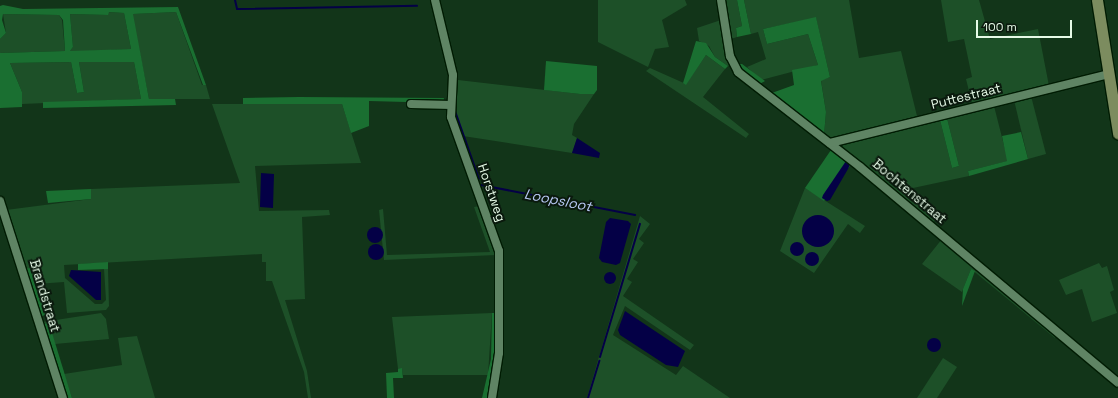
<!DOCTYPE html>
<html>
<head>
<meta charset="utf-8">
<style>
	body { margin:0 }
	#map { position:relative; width:1118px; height:398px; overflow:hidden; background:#123519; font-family:"Space Grotesk",sans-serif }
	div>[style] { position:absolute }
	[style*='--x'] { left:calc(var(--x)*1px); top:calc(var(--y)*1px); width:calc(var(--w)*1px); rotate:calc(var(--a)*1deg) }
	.green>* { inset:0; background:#1d5028 }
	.forest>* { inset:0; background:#1a6f31 }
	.water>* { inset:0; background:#040046 }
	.round { border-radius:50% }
	.stream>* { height:2px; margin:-1px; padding:0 1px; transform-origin:1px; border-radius:1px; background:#040046 }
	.roads { filter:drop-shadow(1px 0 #001c03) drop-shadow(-1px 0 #001c03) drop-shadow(0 1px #001c03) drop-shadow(0 -1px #001c03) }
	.street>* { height:8px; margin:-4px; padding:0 4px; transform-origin:4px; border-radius:4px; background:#5f8464 }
	.secondary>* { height:11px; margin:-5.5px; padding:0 5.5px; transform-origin:5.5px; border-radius:5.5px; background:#7c8c5f }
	span { translate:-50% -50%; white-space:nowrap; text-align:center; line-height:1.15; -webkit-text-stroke:4px #0a190d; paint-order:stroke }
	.street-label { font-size:13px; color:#e6fae7 }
	.water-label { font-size:14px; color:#b6c7f1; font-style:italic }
	.scale { position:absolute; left:976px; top:20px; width:96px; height:18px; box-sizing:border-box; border:2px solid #e6fae7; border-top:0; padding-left:5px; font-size:12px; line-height:14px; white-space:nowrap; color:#e6fae7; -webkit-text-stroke:3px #0a190d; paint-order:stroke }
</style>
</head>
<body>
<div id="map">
	<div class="green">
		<div style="clip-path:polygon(598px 0,685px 0,687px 5px,662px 20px,669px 47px,655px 49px,648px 67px,598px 42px)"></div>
		<div style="clip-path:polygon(724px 0,737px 0,742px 26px,736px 28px,737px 37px,731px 39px)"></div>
		<div style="clip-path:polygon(744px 0,849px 0,859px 58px,901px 51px,917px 116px,831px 139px,824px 135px,826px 112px,821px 80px,830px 77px,816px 18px,763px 29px,767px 44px,808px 34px,818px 65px,761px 80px,747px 67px,766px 59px,758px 32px,751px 34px)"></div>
		<div style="clip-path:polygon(941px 0,979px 0,990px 39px,1038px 29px,1049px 86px,972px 103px,966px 79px,972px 77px,964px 39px,948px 42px)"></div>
		<div style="clip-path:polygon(108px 12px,124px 13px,131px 49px,69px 52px,73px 47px,70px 14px,108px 15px)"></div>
		<div style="clip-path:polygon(176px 12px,202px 85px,206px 85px,210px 99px,149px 99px,132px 14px)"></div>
		<div style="clip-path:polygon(3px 14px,59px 15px,62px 20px,65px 51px,0 53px,0 39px,6px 33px)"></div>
		<div style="clip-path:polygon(721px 20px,730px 64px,728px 66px,715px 57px,709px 46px,699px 41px,697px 28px)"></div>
		<div style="clip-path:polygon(706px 55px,725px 69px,703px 97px,749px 134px,746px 138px,646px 71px,650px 68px,686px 84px)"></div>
		<div style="clip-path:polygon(71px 62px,77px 93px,84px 92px,79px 62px,134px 62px,141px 99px,22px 104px,22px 92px,10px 63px)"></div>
		<div style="clip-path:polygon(458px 80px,580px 94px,594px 94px,574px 124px,572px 135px,577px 138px,572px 153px,463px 136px,454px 111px)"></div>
		<div style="clip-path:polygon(1031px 96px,1046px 154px,1028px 159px,1014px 100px)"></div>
		<div style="clip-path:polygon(212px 104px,342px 104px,361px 163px,255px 166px,259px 211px,329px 210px,330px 215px,302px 217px,305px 299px,285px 300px,307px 371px,311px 398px,308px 398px,304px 372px,272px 281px,266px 281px,266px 262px,262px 262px,262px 254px,64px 265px,65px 278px,95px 304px,102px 304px,106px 300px,104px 269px,108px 269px,109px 306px,106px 310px,67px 313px,64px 282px,36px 284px,30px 269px,26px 269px,6px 210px,91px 199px,91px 189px,240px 183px)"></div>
		<div style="clip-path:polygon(994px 106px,1008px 161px,968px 171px,969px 176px,913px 188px,917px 203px,935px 220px,932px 223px,842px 149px,843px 145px,849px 141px,940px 120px,952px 168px,959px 166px,947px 118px)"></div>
		<div style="clip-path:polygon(805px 188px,865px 226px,860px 233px,848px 224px,814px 273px,780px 251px)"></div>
		<div style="clip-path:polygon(479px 206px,496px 255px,384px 260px,379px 210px,383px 209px,387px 255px,490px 252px,474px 207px)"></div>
		<div style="clip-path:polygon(640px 216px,650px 224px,639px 239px,644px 243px,633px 259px,638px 262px,627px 279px,632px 282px,623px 296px,694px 345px,690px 350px,625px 306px,613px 335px,676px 375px,683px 366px,730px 398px,587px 398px)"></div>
		<div style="clip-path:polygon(942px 239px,1056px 334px,1055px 338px,971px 269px,962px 292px,922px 264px)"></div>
		<div style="clip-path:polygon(1099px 263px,1102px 268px,1107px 266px,1114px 290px,1110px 292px,1117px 313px,1092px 322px,1082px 289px,1066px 295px,1059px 280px)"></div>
		<div style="clip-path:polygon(101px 313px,106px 319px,109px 339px,55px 344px,49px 324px,44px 324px,43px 322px)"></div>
		<div style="clip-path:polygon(492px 313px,488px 375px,403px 375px,402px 369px,398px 369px,392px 317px)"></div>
		<div style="clip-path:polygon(137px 336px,155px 398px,72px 398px,64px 374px,122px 365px,118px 338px)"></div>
		<div style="clip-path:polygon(943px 358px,957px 367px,937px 398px,917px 398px)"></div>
	</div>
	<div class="forest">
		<div style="clip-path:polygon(737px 0,744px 0,751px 34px,737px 37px,736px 28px,742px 26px)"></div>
		<div style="clip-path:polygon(evenodd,3px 5px,23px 9px,178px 7px,206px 85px,203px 85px,176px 12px,133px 14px,149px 99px,175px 99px,176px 105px,43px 108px,43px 102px,141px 99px,134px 62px,79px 62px,84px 92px,77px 93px,71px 62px,10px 63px,22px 92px,22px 107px,0 108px,0 53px,65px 51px,63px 20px,59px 15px,3px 14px,2px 20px,6px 33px,0 39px,0 6px,3px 5px,109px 12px,124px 13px,131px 49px,70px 51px,73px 47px,70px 14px,108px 15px,109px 12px)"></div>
		<div style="clip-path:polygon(816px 17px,830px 77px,821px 81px,826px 112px,824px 135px,769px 94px,794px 85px,792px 70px,818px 65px,808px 34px,767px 44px,763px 29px)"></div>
		<div style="clip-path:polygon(696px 41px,706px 43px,715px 57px,728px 66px,725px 69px,706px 55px,686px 85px,683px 83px)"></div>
		<div style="clip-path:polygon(546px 61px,597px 66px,597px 90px,594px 94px,580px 94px,544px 90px)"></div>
		<div style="clip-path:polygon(736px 64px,742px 64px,765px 81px,758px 85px,738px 69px)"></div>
		<div style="clip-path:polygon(299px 97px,444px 98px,443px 103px,369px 101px,369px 126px,351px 133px,342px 104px,243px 104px,243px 98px)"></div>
		<div style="clip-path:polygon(947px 118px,959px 166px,952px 168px,940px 120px)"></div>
		<div style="clip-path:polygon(1021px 132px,1028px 159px,969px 176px,968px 171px,1007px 161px,1002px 136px)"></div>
		<div style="clip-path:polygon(831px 150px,835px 151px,852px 163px,824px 201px,805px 188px)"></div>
		<div style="clip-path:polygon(91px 189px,91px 199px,48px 203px,46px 191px)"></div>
		<div style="clip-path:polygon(108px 262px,108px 269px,78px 270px,78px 264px)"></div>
		<div style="clip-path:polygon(30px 268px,46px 315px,41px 316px,26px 269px)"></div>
		<div style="clip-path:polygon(971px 269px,975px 271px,962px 306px,963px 289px)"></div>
		<div style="clip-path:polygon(492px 313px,497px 313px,496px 360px,489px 398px,482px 398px,491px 359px)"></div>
		<div style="clip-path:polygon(49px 323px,72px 398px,67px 398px,44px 324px)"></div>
		<div style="clip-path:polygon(402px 368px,403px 378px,393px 378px,394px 398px,387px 398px,386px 373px,398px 372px,398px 369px)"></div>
	</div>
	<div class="water">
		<div style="clip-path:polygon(577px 138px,600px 153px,599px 158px,572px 153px)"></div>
		<div style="clip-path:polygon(846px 161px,851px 162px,848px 169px,830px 200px,827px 201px,822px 198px,823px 195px)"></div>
		<div style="clip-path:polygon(261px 173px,274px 174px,273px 208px,260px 207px)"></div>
		<div class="round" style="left:802px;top:215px;width:32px;height:32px"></div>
		<div style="clip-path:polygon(610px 218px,628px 221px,631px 224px,620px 263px,616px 265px,602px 262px,599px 258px,606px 222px)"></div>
		<div class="round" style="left:367px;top:227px;width:16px;height:16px"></div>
		<div class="round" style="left:790px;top:242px;width:14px;height:14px"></div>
		<div class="round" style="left:368px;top:244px;width:16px;height:16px"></div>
		<div class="round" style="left:805px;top:252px;width:14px;height:14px"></div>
		<div style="clip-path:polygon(71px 270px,101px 272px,101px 300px,96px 300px,69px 276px)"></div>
		<div class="round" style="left:604px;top:272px;width:12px;height:12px"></div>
		<div style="clip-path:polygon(625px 311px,685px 351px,678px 367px,666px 365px,620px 335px,618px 330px)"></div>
		<div class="round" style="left:927px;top:338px;width:14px;height:14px"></div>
	</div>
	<div class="stream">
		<div style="--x:235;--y:0;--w:9;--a:77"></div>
		<div style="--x:237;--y:9;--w:180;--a:-1"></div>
		<div style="--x:455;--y:111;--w:72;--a:70.6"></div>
		<div style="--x:481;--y:185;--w:157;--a:11"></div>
		<div style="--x:600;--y:357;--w:139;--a:-73.3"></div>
		<div style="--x:588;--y:398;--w:39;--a:-73"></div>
	</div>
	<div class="roads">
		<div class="street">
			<div style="--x:435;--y:0;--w:77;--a:76.5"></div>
			<div style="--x:453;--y:75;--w:42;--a:92.7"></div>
			<div style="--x:451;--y:117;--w:142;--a:70.3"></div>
			<div style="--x:499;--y:251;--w:102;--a:90"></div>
			<div style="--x:499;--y:353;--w:46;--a:98.8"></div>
			<div style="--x:721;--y:0;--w:57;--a:80.9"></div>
			<div style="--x:730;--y:56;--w:18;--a:63"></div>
			<div style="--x:738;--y:72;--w:155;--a:37.9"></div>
			<div style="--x:860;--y:167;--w:336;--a:39.9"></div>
			<div style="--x:411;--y:104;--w:40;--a:1.4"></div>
			<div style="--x:830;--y:143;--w:287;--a:-13.9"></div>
			<div style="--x:0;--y:201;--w:207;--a:72.3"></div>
		</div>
		<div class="secondary">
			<div style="--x:1097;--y:0;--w:135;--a:81"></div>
		</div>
	</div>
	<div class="street-label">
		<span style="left:966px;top:97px;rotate:-14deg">Puttestraat</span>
		<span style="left:909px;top:192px;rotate:40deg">Bochtenstraat</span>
		<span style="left:491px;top:193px;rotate:71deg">Horstweg</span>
		<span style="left:44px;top:296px;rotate:73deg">Brandstraat</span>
	</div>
	<div class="water-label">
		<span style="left:558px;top:200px;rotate:11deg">Loopsloot</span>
	</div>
	<div class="scale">100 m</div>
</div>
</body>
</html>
